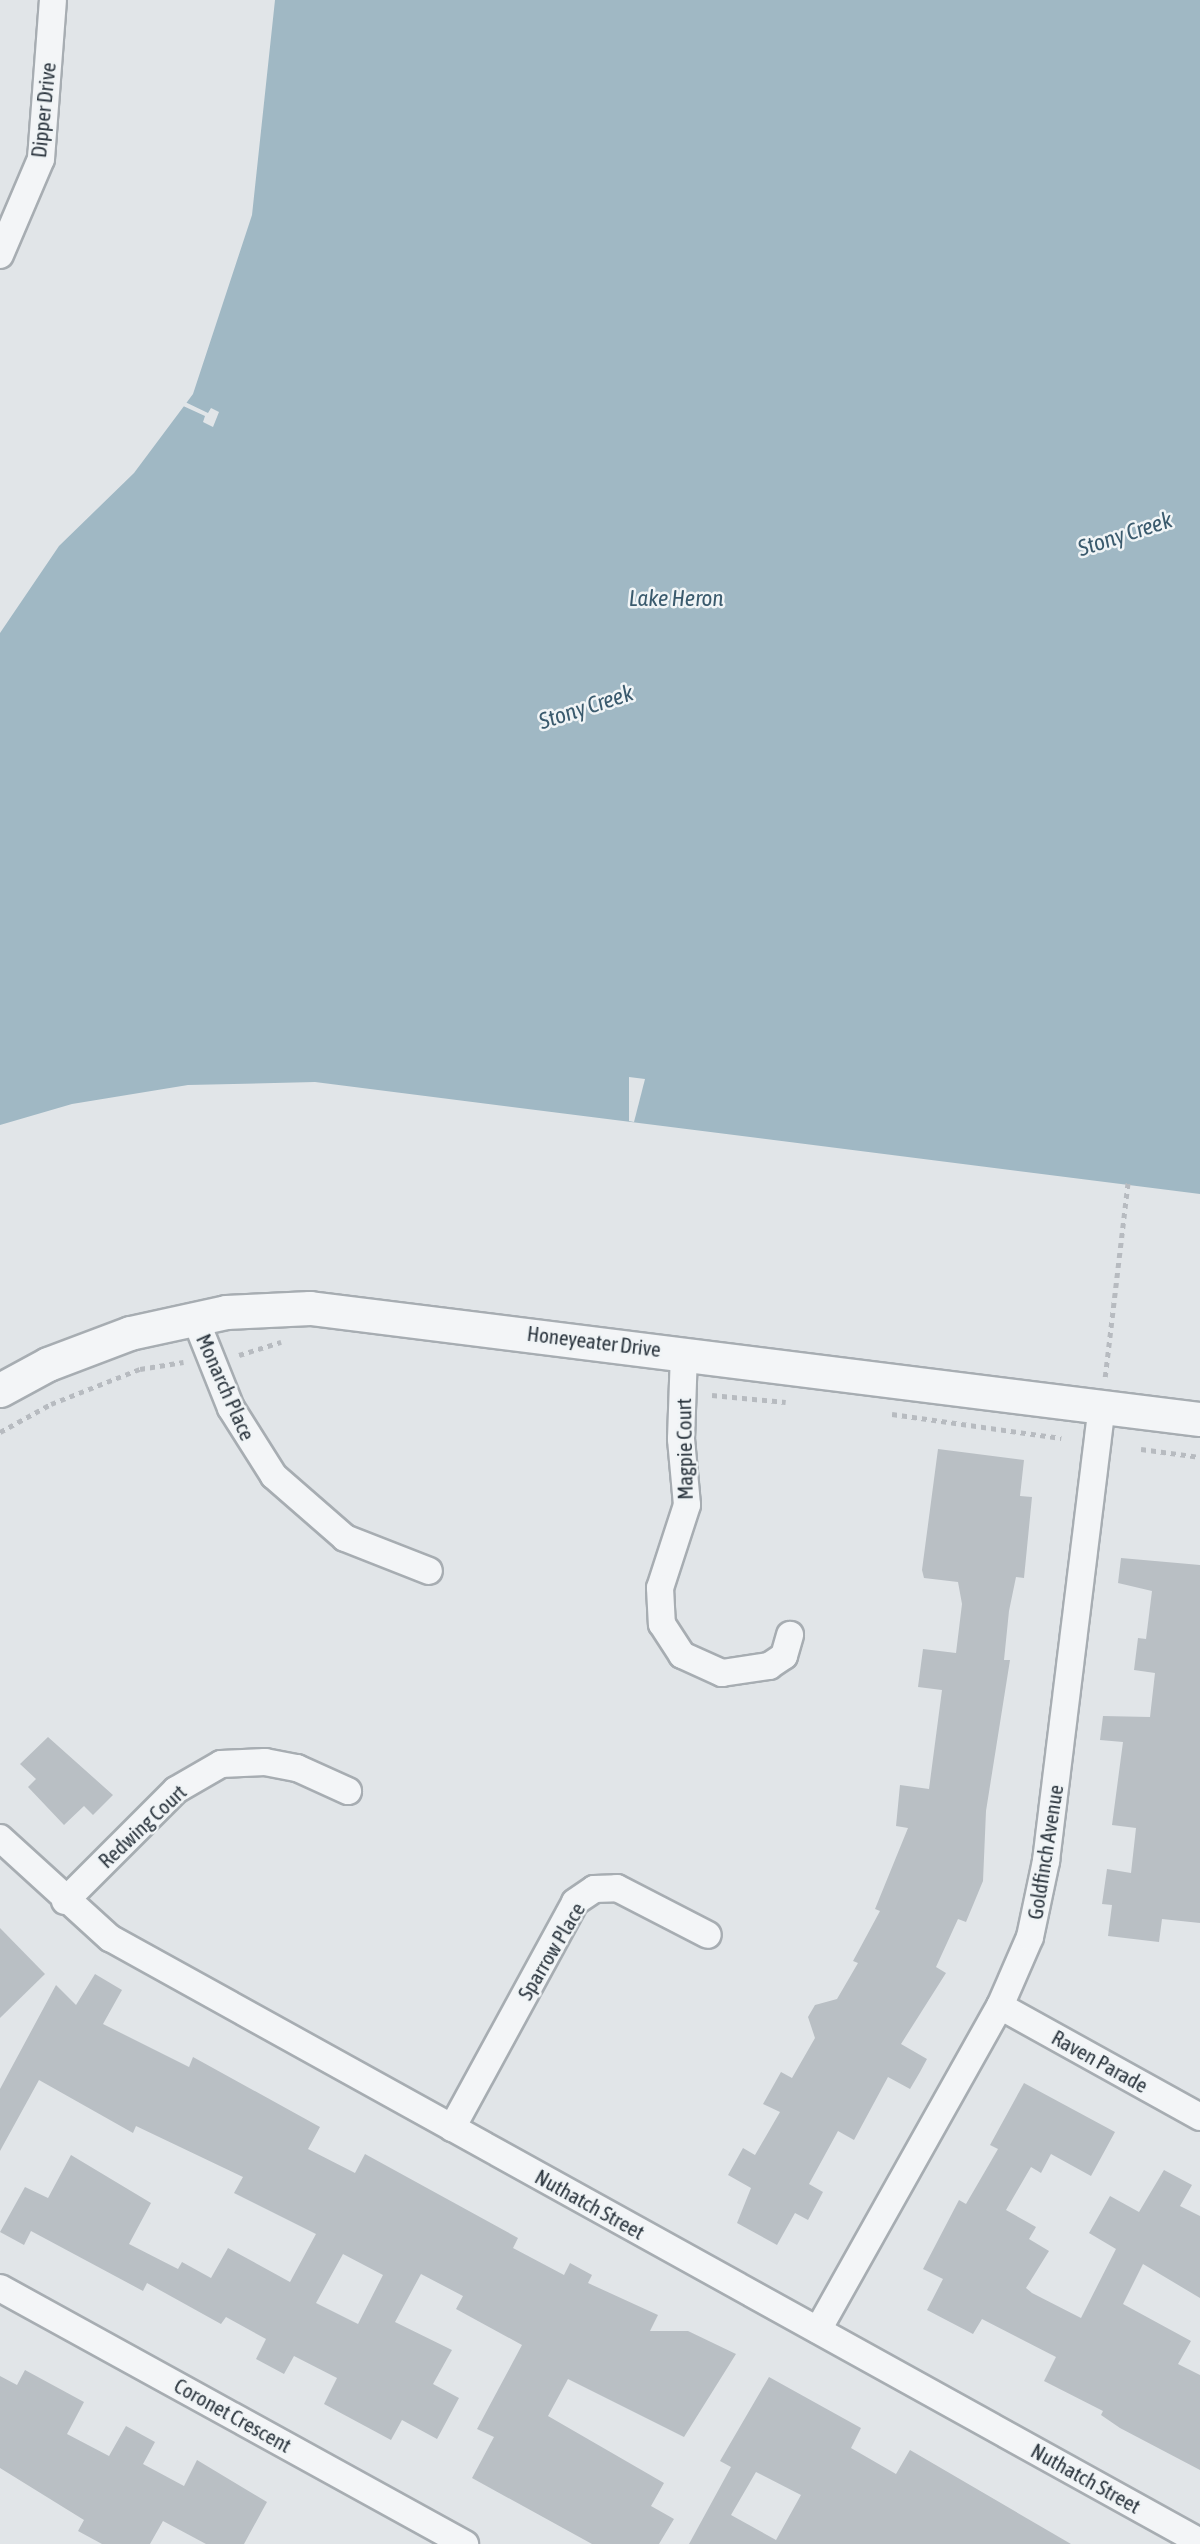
<!DOCTYPE html>
<html>
<head>
<meta charset="utf-8">
<style>
	body { margin:0 }
	#map { position:relative; width:1200px; height:2544px; overflow:hidden; background:#e1e5e8; font-family:"Asap Condensed",sans-serif }
	div>[style] { position:absolute }
	[style*='--x'] { left:calc(var(--x)*1px); top:calc(var(--y)*1px); width:calc(var(--w)*1px); rotate:calc(var(--a)*1deg) }
	.water>* { inset:0; background:#a0b8c4 }
	.pier>* { inset:0; background:#e1e5e8 }
	.building>* { inset:0; background:#b9bfc4 }
	.path>* { height:4.5px; margin-top:-2.25px; transform-origin:0; background:repeating-linear-gradient(90deg,#b7bbc0 0 5px,transparent 0 10px) }
	.roads { filter:drop-shadow(2px 0 #a7adb2) drop-shadow(-2px 0 #a7adb2) drop-shadow(0 2px #a7adb2) drop-shadow(0 -2px #a7adb2) }
	.minor>* { height:26px; margin:-13px; padding:0 13px; transform-origin:13px; border-radius:13px; background:#f3f5f7 }
	.tertiary>* { height:33px; margin:-16.5px; padding:0 16.5px; transform-origin:16.5px; border-radius:16.5px; background:#f3f5f7 }
	span { translate:-50% -50%; white-space:nowrap; text-align:center; line-height:1.15; -webkit-text-stroke:5px #f0f4f6; paint-order:stroke }
	.street-label { font-size:21px; color:#2b353e }
	.water-label { font-size:23px; color:#3a5a6d; font-style:italic }
</style>
</head>
<body>
<div id="map">
	<div class="water">
		<div style="clip-path:polygon(275px 0,1200px 0,1200px 1194px,315px 1082px,188px 1085px,72px 1104px,0 1125px,0 633px,59px 546px,134px 473px,193px 394px,252px 215px)"></div>
	</div>
	<div class="pier">
		<div style="clip-path:polygon(183px 401px,208px 413px,211px 408px,219px 412px,213px 427px,203px 422px,205px 416px,181px 405px)"></div>
		<div style="clip-path:polygon(629px 1077px,645px 1079px,634px 1122px,629px 1121px)"></div>
	</div>
	<div class="building">
		<div style="clip-path:polygon(938px 1449px,1024px 1460px,1020px 1496px,1032px 1497px,1024px 1578px,1016px 1577px,1009px 1611px,1004px 1660px,1010px 1660px,986px 1811px,983px 1881px,966px 1922px,958px 1919px,936px 1967px,946px 1973px,901px 2044px,927px 2059px,920px 2072px,910px 2089px,888px 2077px,854px 2140px,838px 2131px,809px 2184px,823px 2192px,808px 2220px,795px 2213px,777px 2245px,737px 2223px,751px 2188px,728px 2175px,743px 2148px,755px 2155px,780px 2112px,763px 2104px,781px 2072px,792px 2078px,815px 2038px,808px 2017px,815px 2005px,837px 1999px,858px 1963px,853px 1961px,880px 1911px,875px 1909px,908px 1828px,896px 1826px,900px 1785px,929px 1789px,942px 1690px,918px 1687px,923px 1649px,956px 1653px,962px 1604px,958px 1582px,924px 1578px,922px 1570px)"></div>
		<div style="clip-path:polygon(1121px 1558px,1200px 1565px,1200px 1923px,1162px 1919px,1159px 1942px,1108px 1936px,1112px 1905px,1102px 1904px,1107px 1869px,1131px 1873px,1136px 1828px,1112px 1825px,1123px 1742px,1100px 1740px,1103px 1716px,1150px 1717px,1155px 1673px,1134px 1670px,1138px 1638px,1146px 1639px,1152px 1591px,1118px 1583px)"></div>
		<div style="clip-path:polygon(48px 1737px,113px 1795px,93px 1815px,84px 1806px,64px 1825px,28px 1787px,36px 1779px,20px 1764px)"></div>
		<div style="clip-path:polygon(0 1928px,45px 1974px,0 2018px)"></div>
		<div style="clip-path:polygon(evenodd,95px 1974px,122px 1990px,103px 2024px,189px 2067px,193px 2057px,320px 2127px,308px 2149px,355px 2173px,365px 2154px,518px 2238px,513px 2248px,564px 2275px,570px 2263px,592px 2275px,588px 2283px,658px 2315px,650px 2331px,688px 2331px,736px 2354px,684px 2437px,568px 2379px,548px 2416px,664px 2483px,651px 2506px,674px 2519px,659px 2544px,592px 2544px,472px 2478px,494px 2437px,477px 2429px,522px 2345px,456px 2309px,463px 2296px,421px 2274px,395px 2322px,452px 2350px,433px 2384px,459px 2398px,437px 2439px,402px 2420px,391px 2440px,324px 2404px,337px 2378px,294px 2356px,284px 2374px,256px 2359px,266px 2339px,226px 2317px,221px 2324px,147px 2283px,143px 2291px,31px 2231px,24px 2245px,0 2232px,25px 2187px,48px 2198px,71px 2155px,151px 2203px,129px 2244px,178px 2269px,182px 2262px,211px 2278px,228px 2248px,290px 2282px,316px 2234px,234px 2193px,243px 2177px,136px 2126px,133px 2133px,39px 2080px,0 2151px,0 2089px,56px 1985px,76px 2005px,95px 1974px,343px 2254px,383px 2275px,358px 2324px,316px 2303px,343px 2254px)"></div>
		<div style="clip-path:polygon(1024px 2083px,1115px 2132px,1091px 2176px,1051px 2154px,1041px 2173px,1031px 2167px,1006px 2210px,1036px 2227px,1029px 2239px,1049px 2251px,1026px 2288px,1032px 2293px,1081px 2318px,1116px 2249px,1089px 2233px,1110px 2196px,1139px 2212px,1164px 2170px,1192px 2185px,1180px 2206px,1200px 2216px,1200px 2298px,1143px 2264px,1123px 2304px,1191px 2341px,1178px 2364px,1200px 2375px,1200px 2470px,1120px 2428px,1101px 2415px,1103px 2411px,1044px 2381px,1056px 2357px,982px 2319px,973px 2334px,927px 2310px,943px 2279px,923px 2269px,959px 2200px,966px 2204px,998px 2149px,990px 2145px)"></div>
		<div style="clip-path:polygon(25px 2370px,84px 2402px,67px 2434px,109px 2456px,126px 2426px,155px 2442px,143px 2464px,184px 2486px,197px 2460px,267px 2502px,244px 2544px,206px 2544px,163px 2521px,150px 2544px,102px 2544px,78px 2531px,84px 2520px,0 2468px,0 2376px,17px 2385px)"></div>
		<div style="clip-path:polygon(evenodd,769px 2377px,861px 2428px,851px 2448px,896px 2474px,910px 2450px,1071px 2544px,689px 2544px,731px 2467px,720px 2461px,769px 2377px,756px 2472px,801px 2495px,776px 2540px,731px 2515px,756px 2472px)"></div>
	</div>
	<div class="path">
		<div style="--x:239;--y:1355;--w:44;--a:-17.2"></div>
		<div style="--x:1105;--y:1377;--w:196;--a:-83.3"></div>
		<div style="--x:712;--y:1395;--w:74;--a:5.4"></div>
		<div style="--x:892;--y:1414;--w:171;--a:8.1"></div>
		<div style="--x:0;--y:1432;--w:58;--a:-28.8"></div>
		<div style="--x:51;--y:1404;--w:96;--a:-21.5"></div>
		<div style="--x:140;--y:1369;--w:44;--a:-9.2"></div>
		<div style="--x:1141;--y:1449;--w:60;--a:7.7"></div>
	</div>
	<div class="roads">
		<div class="minor">
			<div style="--x:0;--y:255;--w:104;--a:-66.9"></div>
			<div style="--x:41;--y:159;--w:159;--a:-85.7"></div>
			<div style="--x:195;--y:1318;--w:97;--a:68.2"></div>
			<div style="--x:231;--y:1408;--w:80;--a:57.7"></div>
			<div style="--x:274;--y:1476;--w:94;--a:41.1"></div>
			<div style="--x:345;--y:1538;--w:90;--a:21.4"></div>
			<div style="--x:684;--y:1353;--w:86;--a:92"></div>
			<div style="--x:681;--y:1439;--w:66;--a:84.8"></div>
			<div style="--x:687;--y:1505;--w:87;--a:108"></div>
			<div style="--x:660;--y:1588;--w:36;--a:87"></div>
			<div style="--x:662;--y:1624;--w:37;--a:57"></div>
			<div style="--x:682;--y:1655;--w:44;--a:24.2"></div>
			<div style="--x:722;--y:1673;--w:48;--a:-8.5"></div>
			<div style="--x:769;--y:1666;--w:18;--a:-34"></div>
			<div style="--x:784;--y:1656;--w:22;--a:-74"></div>
			<div style="--x:0;--y:1838;--w:149;--a:42.3"></div>
			<div style="--x:110;--y:1938;--w:1246;--a:28.99"></div>
			<div style="--x:65;--y:1901;--w:157;--a:-45"></div>
			<div style="--x:176;--y:1790;--w:52;--a:-30"></div>
			<div style="--x:221;--y:1764;--w:44;--a:-2.6"></div>
			<div style="--x:265;--y:1762;--w:33;--a:11"></div>
			<div style="--x:297;--y:1768;--w:56;--a:24.3"></div>
			<div style="--x:1000;--y:2006;--w:229;--a:29"></div>
			<div style="--x:452;--y:2128;--w:257;--a:-61.4"></div>
			<div style="--x:575;--y:1902;--w:23;--a:-34"></div>
			<div style="--x:594;--y:1889;--w:23;--a:-2"></div>
			<div style="--x:617;--y:1888;--w:102;--a:27.3"></div>
			<div style="--x:0;--y:2288;--w:531;--a:28.83"></div>
			<div style="--x:818;--y:2330;--w:372;--a:-60.7"></div>
			<div style="--x:1000;--y:2006;--w:75;--a:-66.5"></div>
			<div style="--x:1030;--y:1937;--w:78;--a:-78.1"></div>
			<div style="--x:1046;--y:1861;--w:458;--a:-83"></div>
		</div>
		<div class="tertiary">
			<div style="--x:0;--y:1390;--w:55;--a:-28.4"></div>
			<div style="--x:48;--y:1364;--w:88;--a:-20.7"></div>
			<div style="--x:130;--y:1333;--w:98;--a:-12.3"></div>
			<div style="--x:226;--y:1312;--w:84;--a:-2.7"></div>
			<div style="--x:310;--y:1308;--w:897;--a:7.11"></div>
		</div>
	</div>
	<div class="street-label">
		<span style="left:43px;top:110px;rotate:-84deg">Dipper Drive</span>
		<span style="left:594px;top:1341px;rotate:7deg">Honeyeater Drive</span>
		<span style="left:226px;top:1387px;rotate:66deg">Monarch Place</span>
		<span style="left:684px;top:1449px;rotate:-91deg">Magpie Court</span>
		<span style="left:142px;top:1826px;rotate:-43deg">Redwing Court</span>
		<span style="left:1045px;top:1852px;rotate:-81deg">Goldfinch Avenue</span>
		<span style="left:551px;top:1951px;rotate:-59deg">Sparrow Place</span>
		<span style="left:1100px;top:2061px;rotate:29deg">Raven Parade</span>
		<span style="left:590px;top:2204px;rotate:29deg">Nuthatch Street</span>
		<span style="left:233px;top:2415px;rotate:29deg">Coronet Crescent</span>
		<span style="left:1086px;top:2478px;rotate:29deg">Nuthatch Street</span>
	</div>
	<div class="water-label">
		<span style="left:1125px;top:534px;rotate:-18deg">Stony Creek</span>
		<span style="left:676px;top:598px">Lake Heron</span>
		<span style="left:586px;top:707px;rotate:-18deg">Stony Creek</span>
	</div>
</div>
</body>
</html>
